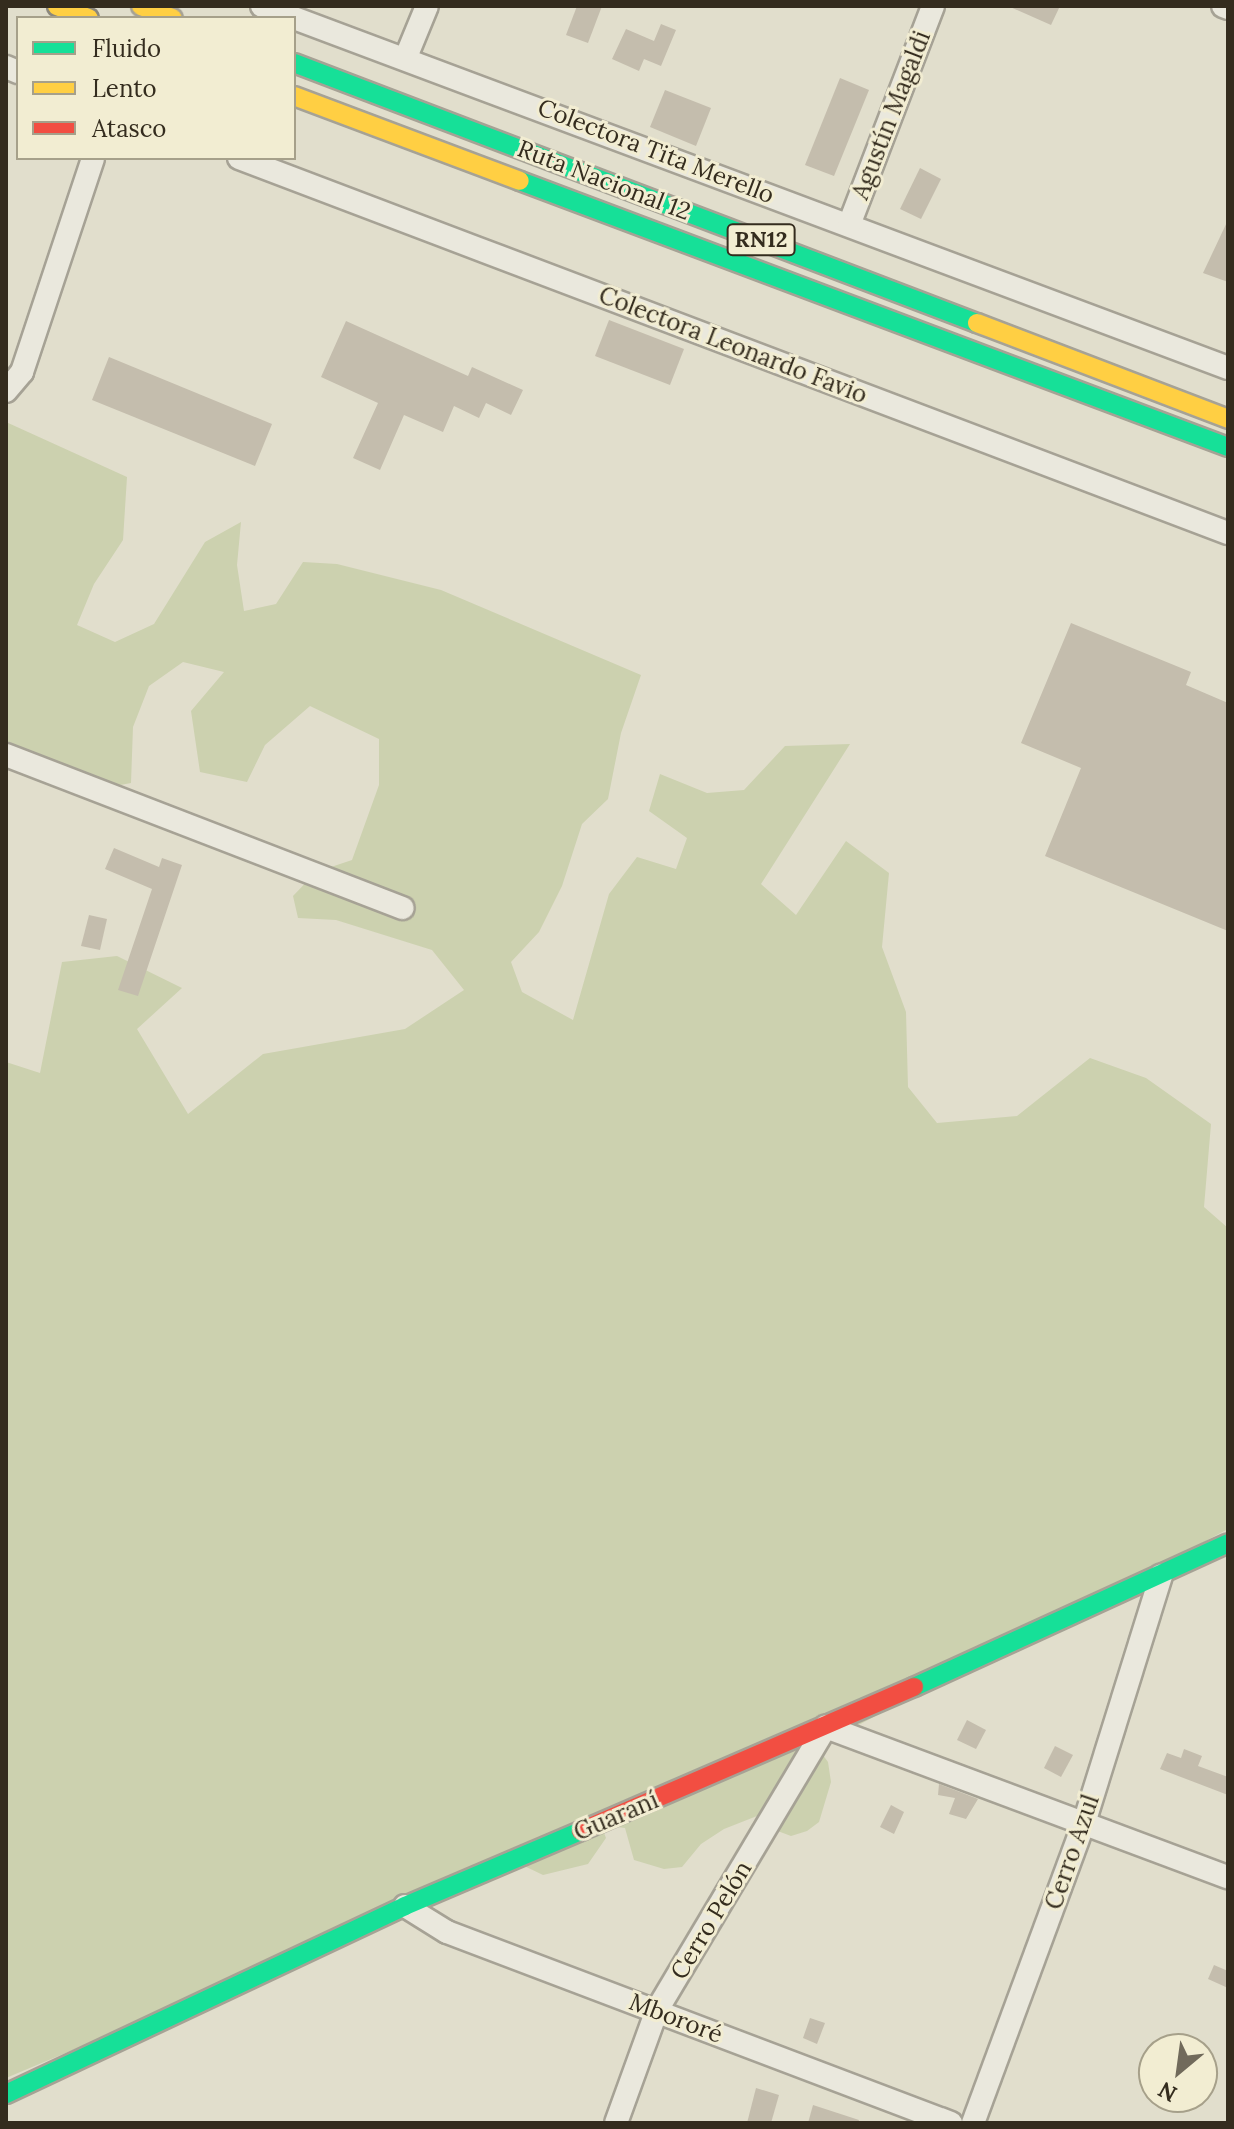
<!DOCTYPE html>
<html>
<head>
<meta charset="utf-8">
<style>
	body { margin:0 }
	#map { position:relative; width:1234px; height:2129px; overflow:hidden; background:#e1decc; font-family:Lora,serif }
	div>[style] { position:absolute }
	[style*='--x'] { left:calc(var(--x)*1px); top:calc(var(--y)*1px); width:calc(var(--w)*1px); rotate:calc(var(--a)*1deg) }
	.green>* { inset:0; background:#ccd1af }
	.building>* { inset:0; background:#c4bdad }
	.roads { filter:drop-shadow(2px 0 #a6a295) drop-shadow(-2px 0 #a6a295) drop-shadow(0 2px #a6a295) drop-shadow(0 -2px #a6a295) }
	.street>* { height:22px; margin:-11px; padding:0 11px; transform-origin:11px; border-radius:11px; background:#eae8dd }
	.fast>* { height:18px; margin:-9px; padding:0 9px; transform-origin:9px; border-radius:9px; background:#16e098 }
	.slow>* { height:18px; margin:-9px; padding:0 9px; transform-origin:9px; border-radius:9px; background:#ffcf43 }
	.jam>* { height:18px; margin:-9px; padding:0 9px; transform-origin:9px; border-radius:9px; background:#f24e42 }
	.bridges { filter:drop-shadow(2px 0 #8c887c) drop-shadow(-2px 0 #8c887c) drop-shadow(0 2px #8c887c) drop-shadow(0 -2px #8c887c) }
	.slow-bridge>* { height:18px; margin:-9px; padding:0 9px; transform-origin:9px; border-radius:9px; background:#ffcf43 }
	span { translate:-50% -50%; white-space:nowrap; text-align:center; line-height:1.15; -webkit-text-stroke:6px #f2edd2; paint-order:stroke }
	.shield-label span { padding:2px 6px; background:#f2edd2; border:2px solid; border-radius:6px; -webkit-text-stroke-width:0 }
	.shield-label { font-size:22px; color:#342c1e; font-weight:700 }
	.street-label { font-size:24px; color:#342c1e }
	.frame { position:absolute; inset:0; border:8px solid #342c1e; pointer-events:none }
	.legend { position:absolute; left:16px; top:16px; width:280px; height:144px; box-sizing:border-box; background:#f2edd2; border:2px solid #a6a08a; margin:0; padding:10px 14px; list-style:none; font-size:24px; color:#342c1e }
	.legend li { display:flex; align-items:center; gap:16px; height:40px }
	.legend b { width:40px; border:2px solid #a6a08a }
	.north { position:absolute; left:1138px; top:2033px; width:80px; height:80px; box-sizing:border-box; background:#f2edd2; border:2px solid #a6a08a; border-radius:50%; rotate:209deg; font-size:22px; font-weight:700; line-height:32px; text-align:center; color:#342c1e }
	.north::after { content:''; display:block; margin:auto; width:28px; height:36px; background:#716a5b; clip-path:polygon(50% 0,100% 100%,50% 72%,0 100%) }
</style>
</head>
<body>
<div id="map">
	<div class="green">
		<div style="clip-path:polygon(6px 422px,127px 477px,123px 540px,94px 584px,77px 625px,115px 642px,154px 624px,205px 542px,241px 522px,237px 565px,244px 611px,276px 604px,303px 562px,337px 564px,441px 590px,641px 675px,621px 733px,608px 799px,582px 824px,562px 886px,539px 932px,511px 962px,522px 992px,573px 1020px,609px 894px,637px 857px,676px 869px,687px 838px,649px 811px,660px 774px,707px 793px,744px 790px,785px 746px,850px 744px,761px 884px,796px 915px,846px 841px,889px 873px,882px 947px,906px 1012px,908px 1087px,937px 1123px,1017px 1116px,1090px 1058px,1146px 1078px,1211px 1124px,1204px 1207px,1228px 1228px,1228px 1529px,817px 1747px,828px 1762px,831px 1782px,819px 1822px,807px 1831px,791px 1836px,775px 1830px,767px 1812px,724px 1829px,701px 1844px,682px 1867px,664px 1869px,634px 1860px,625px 1828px,601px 1825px,606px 1838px,588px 1864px,543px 1875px,518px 1863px,6px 2078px,6px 1062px,40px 1073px,62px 962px,117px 956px,182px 988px,137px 1029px,188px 1114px,263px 1054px,405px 1029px,464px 990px,432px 950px,336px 920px,298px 918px,293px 896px,316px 872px,352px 860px,379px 785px,379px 739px,310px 706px,265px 745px,247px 782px,200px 772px,191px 711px,224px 672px,183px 662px,149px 686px,133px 727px,131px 783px,72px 794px,6px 750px)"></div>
	</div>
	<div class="building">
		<div style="clip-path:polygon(577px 6px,602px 6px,588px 43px,566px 35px)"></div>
		<div style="clip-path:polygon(1008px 6px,1060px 6px,1051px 25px)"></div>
		<div style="clip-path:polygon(661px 24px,676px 30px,661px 66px,644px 59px,639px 71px,612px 59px,626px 29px,654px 41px)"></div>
		<div style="clip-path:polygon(840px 78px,869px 90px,834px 176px,805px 165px)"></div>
		<div style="clip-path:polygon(665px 90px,711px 108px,696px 146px,650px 127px)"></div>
		<div style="clip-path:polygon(920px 168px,941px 179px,921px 219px,900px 209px)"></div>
		<div style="clip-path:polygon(1228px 220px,1228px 282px,1203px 273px)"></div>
		<div style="clip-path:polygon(609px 320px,684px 349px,670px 385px,595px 356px)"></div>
		<div style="clip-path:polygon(346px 321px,468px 376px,472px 367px,523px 390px,511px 415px,486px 403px,479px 418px,454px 406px,443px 432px,404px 415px,380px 470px,353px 458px,378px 403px,321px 377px)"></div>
		<div style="clip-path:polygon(109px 357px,272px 424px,255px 466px,92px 400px)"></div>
		<div style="clip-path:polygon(1071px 623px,1191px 672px,1186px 685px,1228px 703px,1228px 931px,1045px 856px,1081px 768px,1021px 743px)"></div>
		<div style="clip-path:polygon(114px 848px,159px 867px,162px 858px,182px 865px,138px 996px,118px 990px,152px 889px,105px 869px)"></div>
		<div style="clip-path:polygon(89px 915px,107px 919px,100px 950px,81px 946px)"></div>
		<div style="clip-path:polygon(967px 1720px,986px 1730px,976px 1749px,957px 1740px)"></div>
		<div style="clip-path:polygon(1055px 1746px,1073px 1755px,1061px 1777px,1044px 1768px)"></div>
		<div style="clip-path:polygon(1184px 1749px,1202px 1756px,1198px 1766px,1228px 1777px,1228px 1795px,1160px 1769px,1167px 1753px,1181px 1758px)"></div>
		<div style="clip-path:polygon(939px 1784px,978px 1799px,966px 1819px,949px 1814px,955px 1798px,938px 1795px)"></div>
		<div style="clip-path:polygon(891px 1805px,904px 1812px,894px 1834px,880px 1827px)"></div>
		<div style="clip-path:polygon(1214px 1965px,1228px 1971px,1228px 1988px,1208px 1979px)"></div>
		<div style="clip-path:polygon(810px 2018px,825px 2023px,817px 2044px,803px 2038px)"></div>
		<div style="clip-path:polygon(756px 2088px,779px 2095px,771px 2123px,747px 2123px)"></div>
		<div style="clip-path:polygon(813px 2105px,859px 2120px,858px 2123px,808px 2123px)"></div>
	</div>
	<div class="roads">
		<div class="street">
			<div style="--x:262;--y:6;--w:1032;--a:20.54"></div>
			<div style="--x:1223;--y:6;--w:5;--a:22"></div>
			<div style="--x:406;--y:57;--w:55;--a:-67.6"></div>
			<div style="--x:6;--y:67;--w:13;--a:23"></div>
			<div style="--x:239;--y:158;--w:1058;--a:20.77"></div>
			<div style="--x:849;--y:225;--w:235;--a:-69"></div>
			<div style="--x:6;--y:391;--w:25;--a:-50"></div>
			<div style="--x:22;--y:372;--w:225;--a:-71.6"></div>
			<div style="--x:6;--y:755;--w:425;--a:21.1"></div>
			<div style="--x:405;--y:1906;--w:49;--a:31.8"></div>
			<div style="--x:447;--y:1932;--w:539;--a:20.76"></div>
			<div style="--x:616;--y:2123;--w:120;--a:-70.1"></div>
			<div style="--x:657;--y:2010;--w:330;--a:-59.2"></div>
			<div style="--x:826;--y:1727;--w:429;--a:20.5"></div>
			<div style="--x:973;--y:2123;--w:323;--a:-69.7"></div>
			<div style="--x:1085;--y:1820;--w:256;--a:-72.7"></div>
		</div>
		<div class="fast">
			<div style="--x:294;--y:63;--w:731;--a:20.84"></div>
			<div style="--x:520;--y:181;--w:756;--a:20.59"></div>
			<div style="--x:914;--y:1687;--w:345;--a:-24.6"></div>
			<div style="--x:6;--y:2094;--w:441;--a:-25.2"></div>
			<div style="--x:405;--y:1906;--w:191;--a:-23.1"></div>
		</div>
		<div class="slow">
			<div style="--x:141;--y:6;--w:34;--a:21"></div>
			<div style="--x:294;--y:96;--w:241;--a:20.6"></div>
			<div style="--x:977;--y:323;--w:269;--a:20.9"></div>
		</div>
		<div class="jam">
			<div style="--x:581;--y:1831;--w:363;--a:-23.4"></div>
		</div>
	</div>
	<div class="bridges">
		<div class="slow-bridge">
			<div style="--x:57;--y:6;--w:34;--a:21"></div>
		</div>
	</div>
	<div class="shield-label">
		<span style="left:761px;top:240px">RN12</span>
	</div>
	<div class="street-label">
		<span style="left:891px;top:115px;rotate:-69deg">Agustín Magaldi</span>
		<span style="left:656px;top:151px;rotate:21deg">Colectora Tita Merello</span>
		<span style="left:604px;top:180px;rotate:21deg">Ruta Nacional 12</span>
		<span style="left:733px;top:345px;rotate:21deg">Colectora Leonardo Favio</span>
		<span style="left:616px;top:1816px;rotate:-23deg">Guaraní</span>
		<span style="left:1072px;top:1852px;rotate:-71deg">Cerro Azul</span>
		<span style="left:711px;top:1920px;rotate:-59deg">Cerro Pelón</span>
		<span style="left:676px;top:2018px;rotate:21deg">Mbororé</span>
	</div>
	<div class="frame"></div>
	<ul class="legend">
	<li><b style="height:10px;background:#16e098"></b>Fluido</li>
	<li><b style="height:10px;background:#ffcf43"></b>Lento</li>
	<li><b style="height:10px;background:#f24e42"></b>Atasco</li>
	</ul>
	<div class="north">N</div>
</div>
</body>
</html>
